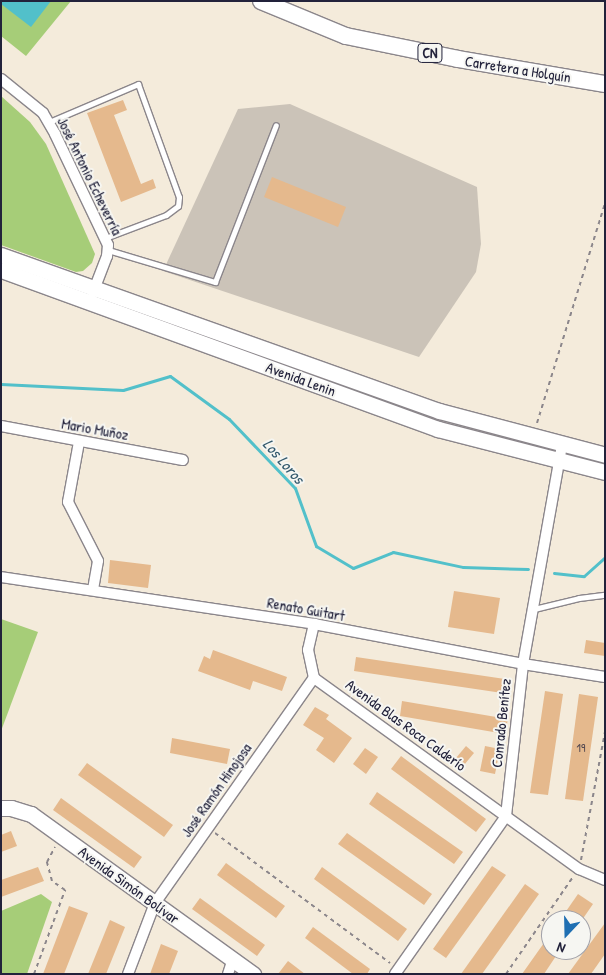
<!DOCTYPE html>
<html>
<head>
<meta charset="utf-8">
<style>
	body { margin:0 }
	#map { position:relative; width:606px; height:975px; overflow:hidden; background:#f4ebdb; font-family:"Patrick Hand",sans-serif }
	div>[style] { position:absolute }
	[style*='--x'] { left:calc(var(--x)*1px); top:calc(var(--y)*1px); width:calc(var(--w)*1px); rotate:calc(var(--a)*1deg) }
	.industrial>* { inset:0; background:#cbc3b8 }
	.green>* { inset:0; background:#a6cd78 }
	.water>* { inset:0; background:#52c0ca }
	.stream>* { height:3px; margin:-1.5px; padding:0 1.5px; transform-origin:1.5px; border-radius:1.5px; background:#52c0ca }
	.building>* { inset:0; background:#e5b98d }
	.path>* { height:2px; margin-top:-1px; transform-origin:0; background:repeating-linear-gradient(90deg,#8b868b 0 4px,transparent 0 8px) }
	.roads { filter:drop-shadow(1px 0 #8b868b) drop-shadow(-1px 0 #8b868b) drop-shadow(0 1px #8b868b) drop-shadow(0 -1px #8b868b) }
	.lane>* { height:5px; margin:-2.5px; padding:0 2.5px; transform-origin:2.5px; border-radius:2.5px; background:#fff }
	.street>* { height:10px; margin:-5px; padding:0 5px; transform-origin:5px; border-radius:5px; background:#fff }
	.secondary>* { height:15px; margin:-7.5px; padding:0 7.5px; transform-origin:7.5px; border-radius:7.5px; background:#fff }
	.primary>* { height:16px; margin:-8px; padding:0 8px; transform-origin:8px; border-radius:8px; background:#fff }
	span { translate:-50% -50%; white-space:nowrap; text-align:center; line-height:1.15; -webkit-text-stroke:4px #f6f6f2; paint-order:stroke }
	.number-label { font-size:12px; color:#534850 }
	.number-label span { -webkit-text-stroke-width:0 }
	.shield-label span { padding:1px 4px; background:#f6f6f2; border:1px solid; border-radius:4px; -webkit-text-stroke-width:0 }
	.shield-label { font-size:14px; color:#22223b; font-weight:700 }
	.street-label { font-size:15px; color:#22223b }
	.water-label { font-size:16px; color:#33596d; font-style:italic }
	.frame { position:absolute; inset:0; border:2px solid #22223b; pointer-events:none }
	.north { position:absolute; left:541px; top:910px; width:50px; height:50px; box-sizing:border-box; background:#f6f6f2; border:1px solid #a1a1a9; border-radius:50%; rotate:201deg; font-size:14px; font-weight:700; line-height:20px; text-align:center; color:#22223b }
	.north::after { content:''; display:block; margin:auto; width:18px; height:22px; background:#1f6fb2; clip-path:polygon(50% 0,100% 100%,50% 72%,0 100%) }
</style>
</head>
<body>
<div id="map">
	<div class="industrial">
		<div style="clip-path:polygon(290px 104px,477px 187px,481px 244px,476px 272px,419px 357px,163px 271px,238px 109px)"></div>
	</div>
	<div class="green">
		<div style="clip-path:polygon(1px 1px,71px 1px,26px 56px,1px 36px)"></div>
		<div style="clip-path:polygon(1px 96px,30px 122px,46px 144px,95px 254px,92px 263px,83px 271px,76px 272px,1px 245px)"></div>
		<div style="clip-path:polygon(1px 619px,38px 632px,1px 731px)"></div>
		<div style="clip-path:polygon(41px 894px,52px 902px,27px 974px,1px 974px,1px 911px)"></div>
	</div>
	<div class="water">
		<div style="clip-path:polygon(2px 1px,51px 1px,31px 27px,1px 4px)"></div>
	</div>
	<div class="stream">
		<div style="--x:1;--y:384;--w:122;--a:2.8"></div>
		<div style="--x:123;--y:390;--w:49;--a:-16.6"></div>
		<div style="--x:170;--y:376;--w:73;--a:36.1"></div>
		<div style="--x:229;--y:419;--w:95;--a:46.3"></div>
		<div style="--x:295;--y:488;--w:62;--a:70.1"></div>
		<div style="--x:316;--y:546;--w:43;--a:30.7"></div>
		<div style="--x:353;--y:568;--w:43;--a:-21.8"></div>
		<div style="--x:393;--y:552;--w:72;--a:12.1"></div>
		<div style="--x:463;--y:567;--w:65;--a:1.8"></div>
		<div style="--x:554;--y:573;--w:30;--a:6"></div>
		<div style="--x:584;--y:576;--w:28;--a:-42"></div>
	</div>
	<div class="building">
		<div style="clip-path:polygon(123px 100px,127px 110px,114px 115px,141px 184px,153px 179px,156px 188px,121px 202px,87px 113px)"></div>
		<div style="clip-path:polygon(272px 177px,346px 207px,338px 227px,264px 197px)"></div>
		<div style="clip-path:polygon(110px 560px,151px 565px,148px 588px,108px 583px)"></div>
		<div style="clip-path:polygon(454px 591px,500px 598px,494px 634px,448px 627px)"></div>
		<div style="clip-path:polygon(586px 640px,605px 643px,605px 656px,584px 653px)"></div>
		<div style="clip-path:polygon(213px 650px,287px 677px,282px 691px,253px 681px,250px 690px,198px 671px,204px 656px,210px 659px)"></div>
		<div style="clip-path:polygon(356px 657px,511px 680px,509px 694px,354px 671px)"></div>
		<div style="clip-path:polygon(545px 691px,563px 694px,548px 795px,530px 793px)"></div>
		<div style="clip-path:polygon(579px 694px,598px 697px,583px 801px,565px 799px)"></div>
		<div style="clip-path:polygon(402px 701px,508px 719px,505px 734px,400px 716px)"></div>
		<div style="clip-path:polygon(315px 707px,329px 715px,326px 719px,352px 738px,334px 763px,316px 750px,324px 738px,303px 725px)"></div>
		<div style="clip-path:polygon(172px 738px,230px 749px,227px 764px,170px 753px)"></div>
		<div style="clip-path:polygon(466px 746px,474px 753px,464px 765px,456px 758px)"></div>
		<div style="clip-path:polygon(485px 746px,500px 749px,495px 774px,480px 771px)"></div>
		<div style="clip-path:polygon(365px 748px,378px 757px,366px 774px,353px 764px)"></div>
		<div style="clip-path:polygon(401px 756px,486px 819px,476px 832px,391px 769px)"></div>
		<div style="clip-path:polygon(87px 763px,173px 825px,164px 837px,78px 775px)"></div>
		<div style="clip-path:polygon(377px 792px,463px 852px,454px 864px,369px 804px)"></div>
		<div style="clip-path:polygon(61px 798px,142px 857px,134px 868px,53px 810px)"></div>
		<div style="clip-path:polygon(11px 831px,17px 846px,1px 852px,1px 835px)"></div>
		<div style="clip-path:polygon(347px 833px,432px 894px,424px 905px,338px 844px)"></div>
		<div style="clip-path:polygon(226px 863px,285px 906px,276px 918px,217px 875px)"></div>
		<div style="clip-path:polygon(492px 866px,506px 875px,446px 958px,433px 949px)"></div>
		<div style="clip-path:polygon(38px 867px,44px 881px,1px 897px,1px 880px)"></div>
		<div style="clip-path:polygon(322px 867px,407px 929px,398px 941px,314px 879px)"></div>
		<div style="clip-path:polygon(525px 884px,539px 894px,482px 974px,461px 974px)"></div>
		<div style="clip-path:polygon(578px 894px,593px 904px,582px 920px,560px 920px)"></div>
		<div style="clip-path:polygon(200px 898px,265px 945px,257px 956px,192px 909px)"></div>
		<div style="clip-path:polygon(69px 906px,88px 913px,64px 974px,43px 974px)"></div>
		<div style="clip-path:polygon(110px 920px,125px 927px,106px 974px,88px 974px)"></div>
		<div style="clip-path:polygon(605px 923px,605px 954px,591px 974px,568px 974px)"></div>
		<div style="clip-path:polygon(313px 927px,370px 969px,367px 974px,353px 974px,305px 938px)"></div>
		<div style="clip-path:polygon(551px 933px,551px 950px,560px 950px,544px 974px,522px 974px)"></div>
		<div style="clip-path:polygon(161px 944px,178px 951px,169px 974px,150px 974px)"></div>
		<div style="clip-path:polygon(288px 961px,305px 974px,278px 974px)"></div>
	</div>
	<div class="path">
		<div style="--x:537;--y:423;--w:230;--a:-72.8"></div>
		<div style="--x:215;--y:833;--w:218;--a:36.6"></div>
		<div style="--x:581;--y:860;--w:130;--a:-79.4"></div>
		<div style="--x:34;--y:974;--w:90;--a:-69.7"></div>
		<div style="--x:65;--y:890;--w:16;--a:-145"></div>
		<div style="--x:52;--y:881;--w:20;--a:-105"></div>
		<div style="--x:47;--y:862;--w:17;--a:-62"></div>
		<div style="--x:506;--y:974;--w:118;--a:-55.4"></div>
	</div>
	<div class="roads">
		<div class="lane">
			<div style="--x:49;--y:122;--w:97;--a:-23.1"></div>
			<div style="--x:138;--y:84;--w:120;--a:70.1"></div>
			<div style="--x:179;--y:197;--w:9;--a:96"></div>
			<div style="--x:178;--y:206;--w:15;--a:143"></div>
			<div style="--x:166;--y:215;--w:65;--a:159.3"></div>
			<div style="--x:108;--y:250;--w:112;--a:16.7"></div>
			<div style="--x:215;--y:282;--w:168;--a:-68.8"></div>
			<div style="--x:534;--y:609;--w:46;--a:-13.7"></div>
			<div style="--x:579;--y:598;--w:26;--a:-7"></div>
		</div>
		<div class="street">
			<div style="--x:1;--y:79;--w:54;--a:39"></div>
			<div style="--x:43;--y:113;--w:24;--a:60"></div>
			<div style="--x:55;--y:134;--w:123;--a:64.5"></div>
			<div style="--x:108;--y:245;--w:11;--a:95"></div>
			<div style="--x:107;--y:256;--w:39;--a:111"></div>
			<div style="--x:1;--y:426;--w:185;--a:10.6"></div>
			<div style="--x:79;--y:442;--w:61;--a:100.4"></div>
			<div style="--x:68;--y:502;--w:66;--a:63"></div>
			<div style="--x:98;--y:561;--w:29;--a:100"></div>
			<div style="--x:1;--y:577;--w:317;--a:8.5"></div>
			<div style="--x:314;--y:624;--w:213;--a:10.8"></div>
			<div style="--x:523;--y:664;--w:83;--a:9"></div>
			<div style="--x:314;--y:678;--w:327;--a:35.8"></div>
			<div style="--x:579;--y:869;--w:28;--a:23"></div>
			<div style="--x:128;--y:974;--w:76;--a:-69.2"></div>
			<div style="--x:155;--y:903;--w:276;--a:-54.8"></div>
			<div style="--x:314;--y:678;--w:29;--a:-102"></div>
			<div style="--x:308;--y:650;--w:27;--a:-77"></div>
			<div style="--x:228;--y:974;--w:16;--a:-72"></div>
			<div style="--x:395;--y:974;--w:193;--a:-54.9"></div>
			<div style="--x:506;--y:816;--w:153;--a:-83.6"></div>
			<div style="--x:523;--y:664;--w:223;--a:-79.9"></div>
		</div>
		<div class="secondary">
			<div style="--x:1;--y:255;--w:465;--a:19.6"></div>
			<div style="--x:439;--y:411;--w:172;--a:14.8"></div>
			<div style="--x:1;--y:270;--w:465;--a:20"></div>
			<div style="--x:438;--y:429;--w:172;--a:14.4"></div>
			<div style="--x:1;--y:808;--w:10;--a:0"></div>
			<div style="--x:11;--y:808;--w:21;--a:17"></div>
			<div style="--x:31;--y:814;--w:274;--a:35.8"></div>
		</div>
		<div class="primary">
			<div style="--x:261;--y:1;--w:92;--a:22.4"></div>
			<div style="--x:346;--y:36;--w:114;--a:11.6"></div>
			<div style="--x:458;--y:59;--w:149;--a:9.7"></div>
		</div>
	</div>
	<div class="number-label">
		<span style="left:581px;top:748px">19</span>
	</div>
	<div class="shield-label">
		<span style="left:430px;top:53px">CN</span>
	</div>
	<div class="street-label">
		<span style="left:518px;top:69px;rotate:9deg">Carretera a Holguín</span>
		<span style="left:90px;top:176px;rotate:64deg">José Antonio Echeverría</span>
		<span style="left:301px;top:379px;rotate:20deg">Avenida Lenin</span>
		<span style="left:95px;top:429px;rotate:10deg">Mario Muñoz</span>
		<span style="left:306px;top:609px;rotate:10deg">Renato Guitart</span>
		<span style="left:501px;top:723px;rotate:-84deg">Conrado Benítez</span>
		<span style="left:406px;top:725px;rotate:36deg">Avenida Blas Roca Calderío</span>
		<span style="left:216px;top:790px;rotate:-55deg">José Ramón Hinojosa</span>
		<span style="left:129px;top:885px;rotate:36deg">Avenida Simón Bolívar</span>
	</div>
	<div class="water-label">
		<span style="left:284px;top:461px;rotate:49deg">Los Loros</span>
	</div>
	<div class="frame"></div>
	<div class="north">N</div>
</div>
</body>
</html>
